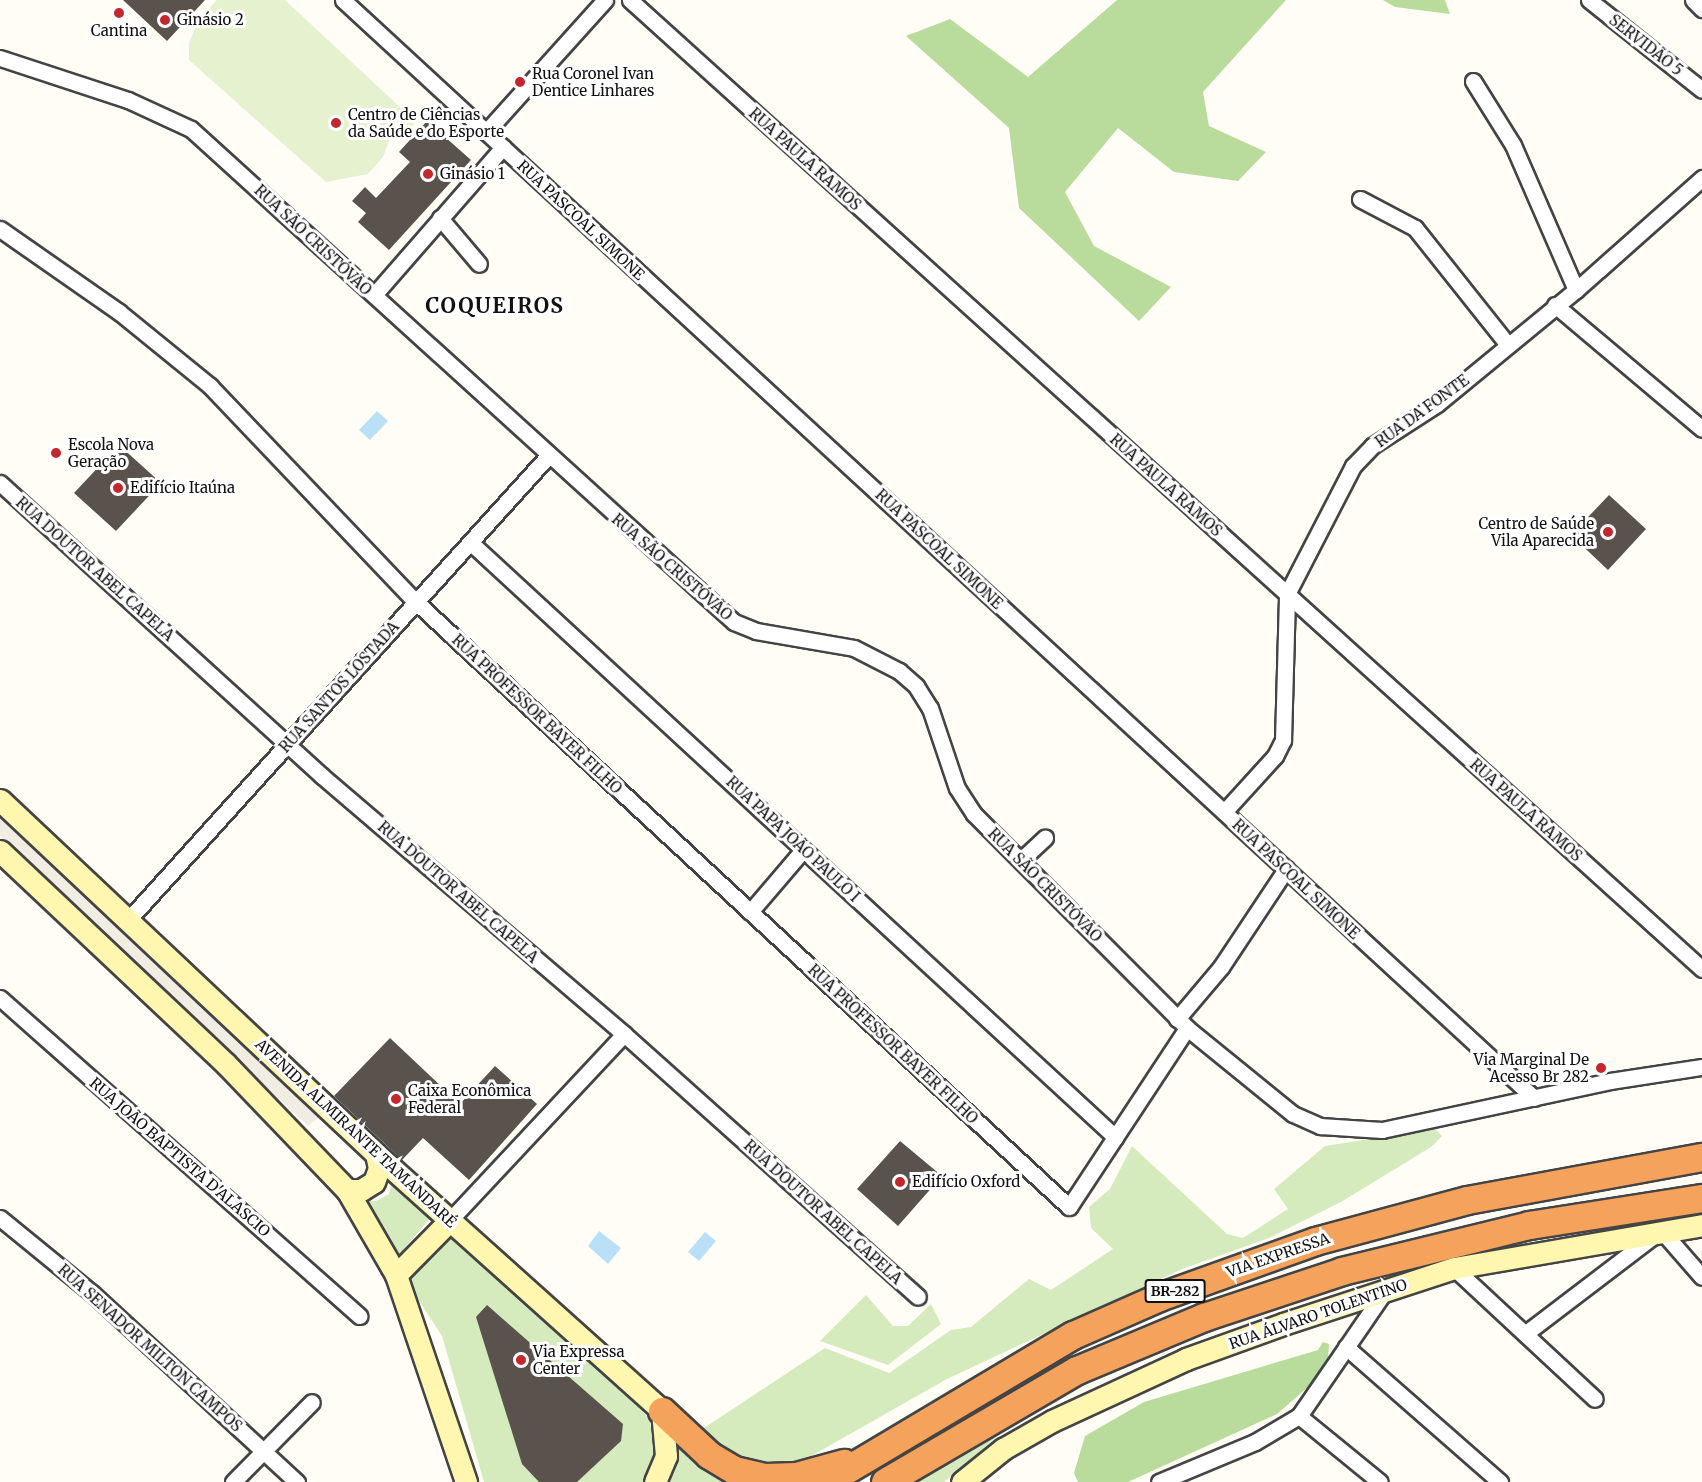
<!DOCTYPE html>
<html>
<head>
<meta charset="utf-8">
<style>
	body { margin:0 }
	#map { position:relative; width:1702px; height:1482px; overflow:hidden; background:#fffdf5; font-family:Merriweather,serif }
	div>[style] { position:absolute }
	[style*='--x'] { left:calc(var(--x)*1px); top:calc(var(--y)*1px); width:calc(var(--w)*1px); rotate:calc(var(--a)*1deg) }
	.green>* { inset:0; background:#d5ebbd }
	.forest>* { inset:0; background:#b9dc9c }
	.pitch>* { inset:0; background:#e6f2cf }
	.plaza>* { inset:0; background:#f1ede2 }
	.water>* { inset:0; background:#b9e0f7 }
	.building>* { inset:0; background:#5a524d }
	.roads { filter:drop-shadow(2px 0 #444) drop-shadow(-2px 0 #444) drop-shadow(0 2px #444) drop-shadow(0 -2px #444) }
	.minor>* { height:15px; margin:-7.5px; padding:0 7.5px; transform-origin:7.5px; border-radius:7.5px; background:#fff }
	.secondary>* { height:21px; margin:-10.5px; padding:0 10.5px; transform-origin:10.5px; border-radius:10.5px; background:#fff6b0 }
	.motorway>* { height:27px; margin:-13.5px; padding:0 13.5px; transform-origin:13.5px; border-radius:13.5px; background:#f5a25d }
	.dots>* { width:16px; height:16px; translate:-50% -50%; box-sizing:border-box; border:3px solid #fff; border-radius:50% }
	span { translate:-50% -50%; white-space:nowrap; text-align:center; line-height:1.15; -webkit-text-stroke:6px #fff; paint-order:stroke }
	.shield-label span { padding:2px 4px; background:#fff; border:2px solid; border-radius:4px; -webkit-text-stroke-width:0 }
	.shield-label { font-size:14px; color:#111; font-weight:700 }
	.poi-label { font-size:15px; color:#111 }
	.left { translate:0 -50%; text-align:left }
	.right { translate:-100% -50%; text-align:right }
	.street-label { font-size:15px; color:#111 }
	.district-label { font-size:21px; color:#111; font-weight:700; letter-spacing:1.5px }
</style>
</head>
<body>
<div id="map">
	<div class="green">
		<div style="clip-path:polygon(1435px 1129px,1442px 1136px,1431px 1147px,1341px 1202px,1269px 1238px,1182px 1269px,947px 1379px,790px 1468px,755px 1469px,695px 1434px,825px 1348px,889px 1373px,951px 1330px,971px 1327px,1029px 1279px,1051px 1290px,1113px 1249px,1091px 1228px,1089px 1207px,1110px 1189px,1132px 1146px,1227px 1234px,1243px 1238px,1288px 1209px,1274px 1189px,1325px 1146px)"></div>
		<div style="clip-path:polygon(392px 1182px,432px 1216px,396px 1258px,365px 1201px,376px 1201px,389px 1194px)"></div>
		<div style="clip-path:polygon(449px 1237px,458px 1238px,497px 1271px,649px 1418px,656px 1454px,646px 1482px,484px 1482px,442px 1336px,408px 1284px,412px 1274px)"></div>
		<div style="clip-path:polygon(866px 1295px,893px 1326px,908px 1326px,931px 1304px,941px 1324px,888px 1365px,820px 1341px)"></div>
		<div style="clip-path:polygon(1007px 1428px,944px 1482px,916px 1482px)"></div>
		<div style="clip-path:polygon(679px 1448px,721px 1475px,735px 1482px,669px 1482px)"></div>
	</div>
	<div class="forest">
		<div style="clip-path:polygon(1117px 0,1286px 0,1203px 92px,1209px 126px,1266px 152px,1238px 181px,1174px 172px,1118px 128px,1065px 192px,1094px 246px,1171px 287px,1139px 321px,1019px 208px,1009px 128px,906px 36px,950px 19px,1028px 77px)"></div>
		<div style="clip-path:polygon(1383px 0,1445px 0,1450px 14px,1395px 7px)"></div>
		<div style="clip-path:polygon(1323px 1342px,1329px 1344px,1328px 1359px,1308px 1387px,1277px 1414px,1128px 1482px,1078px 1482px,1074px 1473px,1085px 1436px,1144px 1402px,1318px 1350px)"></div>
	</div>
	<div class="pitch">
		<div style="clip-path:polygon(217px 0,285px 0,416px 122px,406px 132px,388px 115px,390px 138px,383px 157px,368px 174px,326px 182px,189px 60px,189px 42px,201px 17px)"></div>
	</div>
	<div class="plaza">
		<div style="clip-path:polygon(0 814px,324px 1113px,308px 1126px,0 836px)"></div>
	</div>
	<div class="water">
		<div style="clip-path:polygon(377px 411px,388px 421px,370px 440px,359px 430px)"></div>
		<div style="clip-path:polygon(599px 1231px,621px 1248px,608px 1264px,588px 1246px)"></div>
		<div style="clip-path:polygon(705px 1232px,716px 1241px,699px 1261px,688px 1252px)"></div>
	</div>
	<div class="building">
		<div style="clip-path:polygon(123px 0,205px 0,167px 41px)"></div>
		<div style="clip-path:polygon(427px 121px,471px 160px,389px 250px,358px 222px,366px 213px,352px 201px,365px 187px,376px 198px,410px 162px,399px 152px)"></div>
		<div style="clip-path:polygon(119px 445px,161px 483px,116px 531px,74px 493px)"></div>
		<div style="clip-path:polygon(1609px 495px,1646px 529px,1608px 570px,1571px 535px)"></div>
		<div style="clip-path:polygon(390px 1038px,460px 1104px,495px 1066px,537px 1104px,469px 1180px,423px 1138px,402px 1160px,334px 1096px)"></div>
		<div style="clip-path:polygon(900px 1141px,942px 1176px,898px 1226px,857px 1189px)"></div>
		<div style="clip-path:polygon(487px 1305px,623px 1424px,621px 1441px,577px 1482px,539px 1482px,522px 1464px,476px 1317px)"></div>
	</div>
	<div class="roads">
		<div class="minor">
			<div style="--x:343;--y:0;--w:1620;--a:42.67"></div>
			<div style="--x:630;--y:0;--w:1445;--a:42.11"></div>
			<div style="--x:1589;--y:0;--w:144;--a:38.5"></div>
			<div style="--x:1693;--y:0;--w:13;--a:45"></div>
			<div style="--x:0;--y:58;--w:135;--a:18.2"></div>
			<div style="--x:128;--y:100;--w:69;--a:24.7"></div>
			<div style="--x:191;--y:129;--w:733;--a:42.24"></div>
			<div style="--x:734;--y:622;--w:24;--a:22"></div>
			<div style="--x:756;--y:631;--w:99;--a:9.8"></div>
			<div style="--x:854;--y:648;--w:51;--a:27.1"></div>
			<div style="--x:899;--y:671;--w:23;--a:41"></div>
			<div style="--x:916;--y:686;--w:26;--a:58"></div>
			<div style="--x:930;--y:708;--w:84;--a:71.4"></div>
			<div style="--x:957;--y:788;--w:31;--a:57"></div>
			<div style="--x:974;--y:814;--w:302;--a:45.1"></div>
			<div style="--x:1187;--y:1028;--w:136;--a:39.1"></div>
			<div style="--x:1293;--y:1114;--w:30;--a:24"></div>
			<div style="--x:1320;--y:1126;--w:62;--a:3.7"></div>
			<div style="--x:1382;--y:1130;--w:233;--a:-12.1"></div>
			<div style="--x:1610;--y:1081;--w:93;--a:-8.7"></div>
			<div style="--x:1473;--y:81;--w:75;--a:58"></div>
			<div style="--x:1513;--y:145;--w:158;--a:66.5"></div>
			<div style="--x:486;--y:132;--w:178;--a:-48"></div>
			<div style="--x:1360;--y:199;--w:62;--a:27.8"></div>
			<div style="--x:1415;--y:228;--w:149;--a:51.5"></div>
			<div style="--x:440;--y:218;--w:60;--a:49.7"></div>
			<div style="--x:0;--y:229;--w:145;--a:34.9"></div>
			<div style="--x:119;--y:312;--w:117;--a:39.1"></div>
			<div style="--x:210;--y:386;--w:298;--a:46.4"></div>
			<div style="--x:416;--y:602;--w:890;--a:42.81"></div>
			<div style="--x:1069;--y:1207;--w:214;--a:-56.6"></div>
			<div style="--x:374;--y:295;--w:196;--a:-48.9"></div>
			<div style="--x:1555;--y:305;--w:192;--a:40.1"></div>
			<div style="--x:0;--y:483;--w:435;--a:42.3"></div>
			<div style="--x:322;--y:776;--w:397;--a:40.5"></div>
			<div style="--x:624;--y:1034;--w:394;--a:41.8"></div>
			<div style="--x:470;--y:542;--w:878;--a:42.69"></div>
			<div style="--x:1224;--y:812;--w:76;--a:-47.7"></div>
			<div style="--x:1275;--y:756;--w:18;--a:-63"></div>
			<div style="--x:1283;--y:740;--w:146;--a:-88.4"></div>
			<div style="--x:1287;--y:594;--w:144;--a:-62.7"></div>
			<div style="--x:1353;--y:466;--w:28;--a:-46"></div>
			<div style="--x:1372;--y:446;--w:77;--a:-32.9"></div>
			<div style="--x:1437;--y:404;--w:180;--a:-39.4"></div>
			<div style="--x:1576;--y:290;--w:169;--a:-41.6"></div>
			<div style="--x:1021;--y:860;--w:33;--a:-43"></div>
			<div style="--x:750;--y:912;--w:82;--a:-49.5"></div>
			<div style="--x:129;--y:919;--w:626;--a:-47.85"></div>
			<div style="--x:0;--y:998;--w:480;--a:41.5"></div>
			<div style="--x:1177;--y:1019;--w:68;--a:-49.8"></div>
			<div style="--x:1221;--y:967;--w:118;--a:-56.4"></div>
			<div style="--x:0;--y:1218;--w:119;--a:39.2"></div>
			<div style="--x:92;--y:1293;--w:279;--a:42.7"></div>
			<div style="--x:449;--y:1221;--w:256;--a:-46.9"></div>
			<div style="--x:1454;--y:1268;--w:192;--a:42.9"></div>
			<div style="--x:1526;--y:1333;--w:170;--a:-37.3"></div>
			<div style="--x:1661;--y:1230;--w:62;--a:48.9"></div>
			<div style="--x:1346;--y:1347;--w:205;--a:41.2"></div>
			<div style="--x:1299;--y:1416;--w:104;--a:39.2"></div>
			<div style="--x:233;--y:1482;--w:112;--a:-45.4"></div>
			<div style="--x:1159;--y:1482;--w:104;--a:-22.6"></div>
			<div style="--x:1255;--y:1442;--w:51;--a:-30.6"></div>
			<div style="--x:1299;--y:1416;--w:152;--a:-55.5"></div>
		</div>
		<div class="secondary">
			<div style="--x:0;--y:800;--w:516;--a:43.27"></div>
			<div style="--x:376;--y:1154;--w:385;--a:41.9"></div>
			<div style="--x:662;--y:1411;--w:45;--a:84.9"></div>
			<div style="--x:666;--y:1456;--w:28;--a:113"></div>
			<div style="--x:0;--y:851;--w:311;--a:43.3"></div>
			<div style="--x:226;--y:1064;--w:175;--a:46.2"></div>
			<div style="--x:347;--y:1190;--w:98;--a:60"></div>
			<div style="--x:396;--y:1275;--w:219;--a:71.3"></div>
			<div style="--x:347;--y:1190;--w:14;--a:0"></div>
			<div style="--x:361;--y:1190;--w:15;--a:-32"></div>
			<div style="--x:374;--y:1182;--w:15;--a:-70"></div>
			<div style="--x:379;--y:1168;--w:14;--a:-102"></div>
			<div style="--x:396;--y:1275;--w:76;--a:-45.5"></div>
			<div style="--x:962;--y:1482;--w:53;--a:-38.8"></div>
			<div style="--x:1003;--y:1449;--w:56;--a:-29.7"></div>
			<div style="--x:1052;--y:1421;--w:148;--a:-24.8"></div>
			<div style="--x:1186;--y:1359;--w:103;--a:-19.8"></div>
			<div style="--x:1283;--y:1324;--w:180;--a:-18.1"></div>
			<div style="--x:1454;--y:1268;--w:252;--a:-9.8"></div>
		</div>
		<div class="motorway">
			<div style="--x:662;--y:1411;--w:64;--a:43.1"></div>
			<div style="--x:709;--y:1455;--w:29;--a:31"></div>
			<div style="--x:734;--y:1470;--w:32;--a:13"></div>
			<div style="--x:765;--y:1477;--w:31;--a:-2"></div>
			<div style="--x:796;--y:1476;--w:50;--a:-15.2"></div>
			<div style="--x:826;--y:1482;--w:287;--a:-30.8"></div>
			<div style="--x:1073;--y:1335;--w:94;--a:-23.8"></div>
			<div style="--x:1159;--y:1297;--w:166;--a:-19.7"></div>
			<div style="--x:1315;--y:1241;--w:157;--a:-15.1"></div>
			<div style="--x:1467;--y:1200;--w:239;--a:-10.4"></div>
			<div style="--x:885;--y:1482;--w:222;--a:-30.3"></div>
			<div style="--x:1077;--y:1370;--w:138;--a:-22.7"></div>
			<div style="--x:1204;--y:1317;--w:145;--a:-18.4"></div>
			<div style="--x:1342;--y:1271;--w:193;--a:-13.8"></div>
			<div style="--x:1529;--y:1225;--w:175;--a:-8.9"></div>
		</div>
	</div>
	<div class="dots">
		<div style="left:119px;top:13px;background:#c4262e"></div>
		<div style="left:165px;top:20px;background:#c4262e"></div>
		<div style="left:520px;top:82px;background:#c4262e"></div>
		<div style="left:336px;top:123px;background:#c4262e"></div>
		<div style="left:428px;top:174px;background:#c4262e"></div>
		<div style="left:56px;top:453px;background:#c4262e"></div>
		<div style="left:118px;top:488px;background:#c4262e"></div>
		<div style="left:1608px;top:532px;background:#c4262e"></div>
		<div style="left:1601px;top:1068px;background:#c4262e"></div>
		<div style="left:396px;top:1099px;background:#c4262e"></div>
		<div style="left:900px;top:1182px;background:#c4262e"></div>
		<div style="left:521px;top:1360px;background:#c4262e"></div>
	</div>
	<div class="shield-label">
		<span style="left:1175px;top:1291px">BR-282</span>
	</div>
	<div class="poi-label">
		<span class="left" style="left:177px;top:20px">Ginásio 2</span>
		<span style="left:119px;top:31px">Cantina</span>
		<span class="left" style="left:532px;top:82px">Rua Coronel Ivan<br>Dentice Linhares</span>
		<span class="left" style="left:348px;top:123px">Centro de Ciências<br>da Saúde e do Esporte</span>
		<span class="left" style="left:440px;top:174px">Ginásio 1</span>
		<span class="left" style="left:68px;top:453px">Escola Nova<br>Geração</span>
		<span class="left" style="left:130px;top:488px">Edifício Itaúna</span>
		<span class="right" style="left:1594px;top:532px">Centro de Saúde<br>Vila Aparecida</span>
		<span class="right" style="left:1589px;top:1068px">Via Marginal De<br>Acesso Br 282</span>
		<span class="left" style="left:408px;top:1099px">Caixa Econômica<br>Federal</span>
		<span class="left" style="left:912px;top:1182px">Edifício Oxford</span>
		<span class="left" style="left:533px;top:1360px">Via Expressa<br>Center</span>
	</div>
	<div class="street-label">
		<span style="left:1646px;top:45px;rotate:38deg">SERVIDÃO 5</span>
		<span style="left:805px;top:159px;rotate:42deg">RUA PAULA RAMOS</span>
		<span style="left:581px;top:220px;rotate:43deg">RUA PASCOAL SIMONE</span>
		<span style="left:313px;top:240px;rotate:43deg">RUA SÃO CRISTÓVÃO</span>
		<span style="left:1422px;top:411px;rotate:-36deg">RUA DA FONTE</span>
		<span style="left:1166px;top:485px;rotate:42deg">RUA PAULA RAMOS</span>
		<span style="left:939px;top:549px;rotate:43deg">RUA PASCOAL SIMONE</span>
		<span style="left:672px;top:567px;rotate:41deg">RUA SÃO CRISTÓVÃO</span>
		<span style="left:95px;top:569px;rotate:42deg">RUA DOUTOR ABEL CAPELA</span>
		<span style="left:339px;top:687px;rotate:-48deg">RUA SANTOS LOSTADA</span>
		<span style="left:537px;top:714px;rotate:43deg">RUA PROFESSOR BAYER FILHO</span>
		<span style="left:1526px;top:810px;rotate:42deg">RUA PAULA RAMOS</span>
		<span style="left:793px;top:839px;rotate:43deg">RUA PAPA JOÃO PAULO I</span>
		<span style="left:1296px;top:879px;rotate:43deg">RUA PASCOAL SIMONE</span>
		<span style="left:1045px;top:885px;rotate:45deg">RUA SÃO CRISTÓVÃO</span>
		<span style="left:458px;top:892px;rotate:41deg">RUA DOUTOR ABEL CAPELA</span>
		<span style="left:893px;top:1044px;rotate:43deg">RUA PROFESSOR BAYER FILHO</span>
		<span style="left:356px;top:1133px;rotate:43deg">AVENIDA ALMIRANTE TAMANDARÉ</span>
		<span style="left:180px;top:1157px;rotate:41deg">RUA JOÃO BAPTISTA D'ALASCIO</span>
		<span style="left:823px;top:1212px;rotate:42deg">RUA DOUTOR ABEL CAPELA</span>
		<span style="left:1278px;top:1255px;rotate:-19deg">VIA EXPRESSA</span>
		<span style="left:1318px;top:1314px;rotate:-19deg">RUA ÁLVARO TOLENTINO</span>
		<span style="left:150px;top:1348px;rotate:42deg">RUA SENADOR MILTON CAMPOS</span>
	</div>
	<div class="district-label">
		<span style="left:495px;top:306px">COQUEIROS</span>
	</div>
</div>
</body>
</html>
